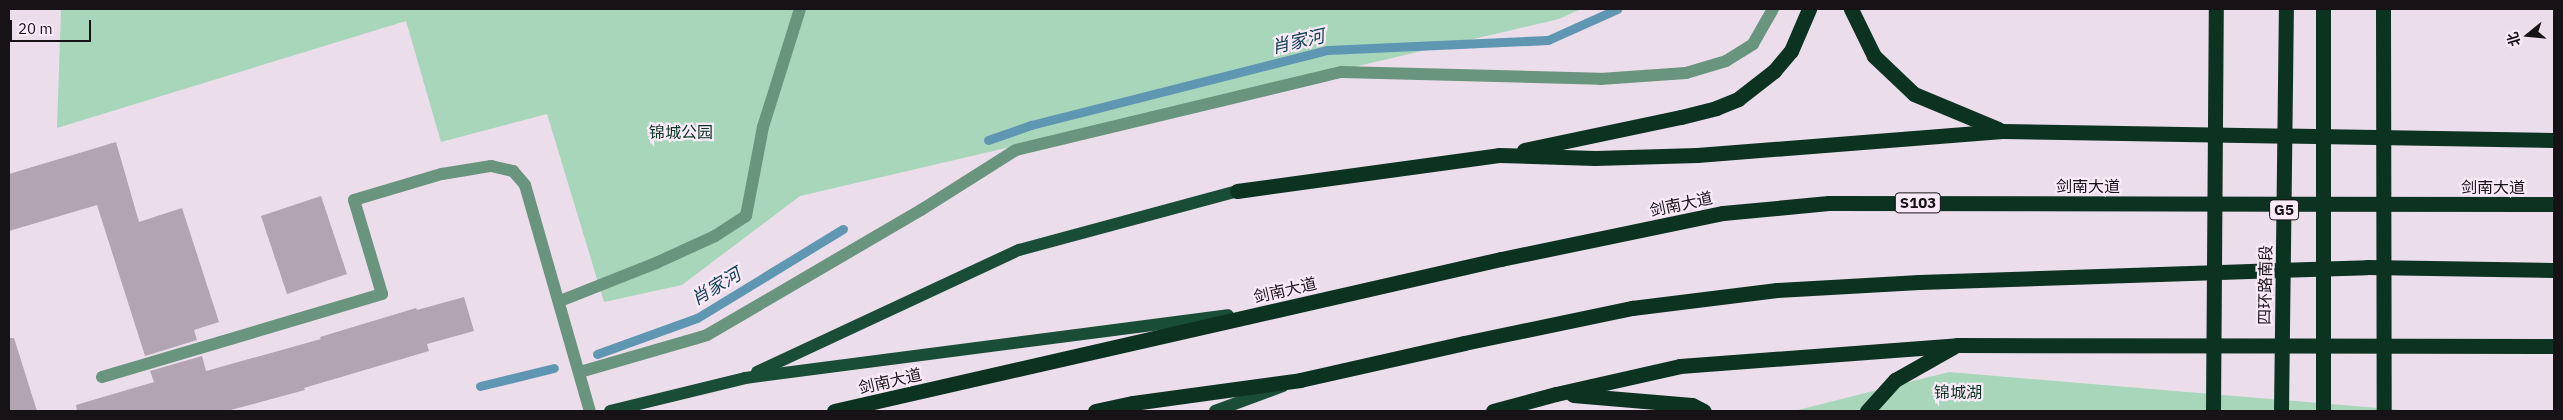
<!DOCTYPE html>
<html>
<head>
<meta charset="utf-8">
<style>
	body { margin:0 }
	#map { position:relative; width:2563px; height:420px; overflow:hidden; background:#ecddeb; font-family:"IBM Plex Sans","Noto Sans SC",sans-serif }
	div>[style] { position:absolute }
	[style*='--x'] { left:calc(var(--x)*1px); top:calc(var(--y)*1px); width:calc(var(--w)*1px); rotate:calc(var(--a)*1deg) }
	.green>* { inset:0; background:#a8d6ba }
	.stream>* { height:9px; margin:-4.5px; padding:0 4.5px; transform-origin:4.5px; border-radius:4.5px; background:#5f96b1 }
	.building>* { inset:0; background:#b3a4b1 }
	.minor>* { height:12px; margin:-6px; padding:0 6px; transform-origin:6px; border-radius:6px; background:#69957e }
	.major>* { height:12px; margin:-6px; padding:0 6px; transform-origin:6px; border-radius:6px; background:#1a4d37 }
	.highway>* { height:15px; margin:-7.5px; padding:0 7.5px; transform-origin:7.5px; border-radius:7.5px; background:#0c3222 }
	.highway-bridge>* { height:15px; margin:-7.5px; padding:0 7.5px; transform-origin:7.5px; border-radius:7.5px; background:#0c3222 }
	span { translate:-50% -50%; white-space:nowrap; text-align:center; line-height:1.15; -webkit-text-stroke:4.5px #faeaf8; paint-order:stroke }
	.shield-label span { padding:1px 4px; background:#faeaf8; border:1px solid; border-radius:4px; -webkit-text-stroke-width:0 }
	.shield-label { font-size:15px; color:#171216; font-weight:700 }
	.park-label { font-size:16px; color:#093521 }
	.street-label { font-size:16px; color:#171216 }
	.water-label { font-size:18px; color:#124155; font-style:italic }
	.frame { position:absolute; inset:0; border:10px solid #171216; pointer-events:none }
	.north { position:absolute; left:2503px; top:10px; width:50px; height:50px; -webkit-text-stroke:4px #faeaf8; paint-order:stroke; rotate:253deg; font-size:14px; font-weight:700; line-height:20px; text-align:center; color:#171216 }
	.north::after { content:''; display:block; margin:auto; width:18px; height:22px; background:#171216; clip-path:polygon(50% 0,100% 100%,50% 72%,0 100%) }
	.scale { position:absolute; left:10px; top:20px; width:81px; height:22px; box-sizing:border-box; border:2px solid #171216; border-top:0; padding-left:6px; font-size:15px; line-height:18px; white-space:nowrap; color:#171216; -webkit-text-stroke:4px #faeaf8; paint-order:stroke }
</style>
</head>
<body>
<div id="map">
	<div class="green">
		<div style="clip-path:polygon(61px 9px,1581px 9px,1559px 19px,800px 196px,682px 285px,604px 302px,547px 114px,441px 142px,406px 21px,57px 128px)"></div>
		<div style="clip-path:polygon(1949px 372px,2413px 411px,1794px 411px)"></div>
	</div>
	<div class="stream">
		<div style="--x:988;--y:140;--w:46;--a:-19.2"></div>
		<div style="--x:1031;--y:125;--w:306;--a:-14.2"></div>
		<div style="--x:1328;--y:50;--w:220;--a:-2.6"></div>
		<div style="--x:1548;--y:40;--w:76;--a:-24.2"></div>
		<div style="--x:597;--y:354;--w:106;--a:-19.8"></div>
		<div style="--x:697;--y:318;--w:171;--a:-31.4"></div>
		<div style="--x:480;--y:386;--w:76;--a:-13.7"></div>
	</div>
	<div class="building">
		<div style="clip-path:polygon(116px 142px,139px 222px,182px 208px,219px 322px,194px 330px,197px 340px,145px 356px,97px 205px,9px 231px,9px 174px)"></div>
		<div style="clip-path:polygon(321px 196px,347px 274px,287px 294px,261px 216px)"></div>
		<div style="clip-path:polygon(464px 297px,474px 331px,427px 344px,429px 351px,304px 388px,305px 390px,227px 411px,77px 411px,76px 405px,154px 382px,150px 371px,202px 356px,206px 371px,321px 339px,320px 337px,416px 308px,417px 310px)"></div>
		<div style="clip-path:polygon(9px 338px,14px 338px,37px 411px,9px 411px)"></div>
	</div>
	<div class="minor">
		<div style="--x:560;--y:301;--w:103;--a:-21.6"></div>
		<div style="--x:656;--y:263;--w:65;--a:-24.6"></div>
		<div style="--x:715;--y:236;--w:37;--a:-33"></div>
		<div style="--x:746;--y:216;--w:91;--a:-79.2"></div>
		<div style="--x:763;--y:127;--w:124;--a:-72.6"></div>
		<div style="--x:580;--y:372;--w:132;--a:-16.2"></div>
		<div style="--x:707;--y:335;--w:248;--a:-30.3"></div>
		<div style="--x:921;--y:210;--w:112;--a:-32.3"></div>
		<div style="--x:1016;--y:150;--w:334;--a:-13.5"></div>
		<div style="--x:1341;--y:72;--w:259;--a:1.5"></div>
		<div style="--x:1600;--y:79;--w:86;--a:-4"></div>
		<div style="--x:1686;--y:73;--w:42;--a:-16.7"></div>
		<div style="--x:1726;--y:61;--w:32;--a:-32"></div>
		<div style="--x:1753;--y:44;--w:40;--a:-60.3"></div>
		<div style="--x:102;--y:377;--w:292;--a:-16.5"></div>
		<div style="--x:382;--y:294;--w:98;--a:-106.6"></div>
		<div style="--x:354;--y:200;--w:92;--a:-16.5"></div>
		<div style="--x:442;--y:174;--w:50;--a:-9.3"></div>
		<div style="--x:491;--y:166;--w:23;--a:13"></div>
		<div style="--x:513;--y:171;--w:18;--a:49"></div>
		<div style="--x:525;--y:185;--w:235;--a:74"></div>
	</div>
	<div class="major">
		<div style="--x:757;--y:372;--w:289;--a:-25"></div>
		<div style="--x:1019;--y:250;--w:226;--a:-15.1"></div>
		<div style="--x:610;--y:411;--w:139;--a:-13.7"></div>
		<div style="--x:745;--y:378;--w:487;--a:-7.4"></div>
		<div style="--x:1215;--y:411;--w:72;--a:-20.2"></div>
	</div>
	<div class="highway">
		<div style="--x:1851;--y:9;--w:52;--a:63.9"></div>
		<div style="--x:1874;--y:56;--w:55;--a:43.5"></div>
		<div style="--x:1914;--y:94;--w:91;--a:22.6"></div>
		<div style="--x:1524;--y:150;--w:160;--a:-11.9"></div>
		<div style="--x:1681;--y:117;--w:36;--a:-14"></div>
		<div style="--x:1716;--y:108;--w:24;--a:-22"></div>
		<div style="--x:1738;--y:99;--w:46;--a:-37.9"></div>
		<div style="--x:1774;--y:71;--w:26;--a:-50"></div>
		<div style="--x:1791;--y:51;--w:46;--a:-66.8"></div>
		<div style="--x:1237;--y:191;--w:264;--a:-7.8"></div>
		<div style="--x:1499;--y:155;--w:96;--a:1.8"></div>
		<div style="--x:1595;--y:158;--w:102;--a:-1.7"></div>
		<div style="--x:1697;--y:155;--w:306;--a:-4.5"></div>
		<div style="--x:2002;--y:131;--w:552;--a:0.93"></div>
		<div style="--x:1573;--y:395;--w:119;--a:4.8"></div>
		<div style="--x:1692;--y:405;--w:13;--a:27"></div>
		<div style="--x:834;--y:411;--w:684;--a:-12.84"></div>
		<div style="--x:1501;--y:259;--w:227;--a:-11.7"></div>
		<div style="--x:1723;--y:213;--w:106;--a:-5.4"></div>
		<div style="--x:1829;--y:203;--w:725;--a:0.08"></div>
		<div style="--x:1095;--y:411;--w:39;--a:-12"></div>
		<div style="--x:1133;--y:403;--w:169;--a:-7.8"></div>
		<div style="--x:1300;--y:380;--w:168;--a:-12.7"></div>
		<div style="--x:1464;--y:343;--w:172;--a:-11.8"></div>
		<div style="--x:1632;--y:308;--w:146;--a:-7.1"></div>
		<div style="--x:1777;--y:290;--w:142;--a:-3.2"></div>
		<div style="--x:1919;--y:282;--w:448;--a:-1.9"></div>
		<div style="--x:2367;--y:267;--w:187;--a:0.9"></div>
		<div style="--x:1493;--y:411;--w:65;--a:-15.1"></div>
		<div style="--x:1556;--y:394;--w:127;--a:-12.7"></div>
		<div style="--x:1680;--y:366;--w:278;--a:-4.3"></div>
		<div style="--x:1957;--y:345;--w:597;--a:0.1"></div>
		<div style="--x:1867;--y:411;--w:42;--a:-47.9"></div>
		<div style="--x:1895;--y:380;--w:67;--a:-29.6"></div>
	</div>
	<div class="highway-bridge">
		<div style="--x:2383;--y:9;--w:402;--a:89.9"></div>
		<div style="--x:2213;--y:411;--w:402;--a:-89.6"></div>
		<div style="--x:2281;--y:411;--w:402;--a:-89.3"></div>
		<div style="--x:2323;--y:411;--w:402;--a:-90"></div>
	</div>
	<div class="shield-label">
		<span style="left:1918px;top:203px">S103</span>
		<span style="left:2284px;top:210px">G5</span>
	</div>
	<div class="park-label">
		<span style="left:681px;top:132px">锦城公园</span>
		<span style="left:1958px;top:392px">锦城湖</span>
	</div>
	<div class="street-label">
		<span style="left:2088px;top:186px">剑南大道</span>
		<span style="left:2493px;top:187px">剑南大道</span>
		<span style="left:1681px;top:204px;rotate:-12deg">剑南大道</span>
		<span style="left:2265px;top:285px;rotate:-89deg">四环路南段</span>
		<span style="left:1285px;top:290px;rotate:-13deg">剑南大道</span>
		<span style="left:890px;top:381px;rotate:-13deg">剑南大道</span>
	</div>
	<div class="water-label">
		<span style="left:1298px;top:42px;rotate:-13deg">肖家河</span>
		<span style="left:716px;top:287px;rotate:-31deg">肖家河</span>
	</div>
	<div class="frame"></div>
	<div class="north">北</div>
	<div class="scale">20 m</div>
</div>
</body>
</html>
